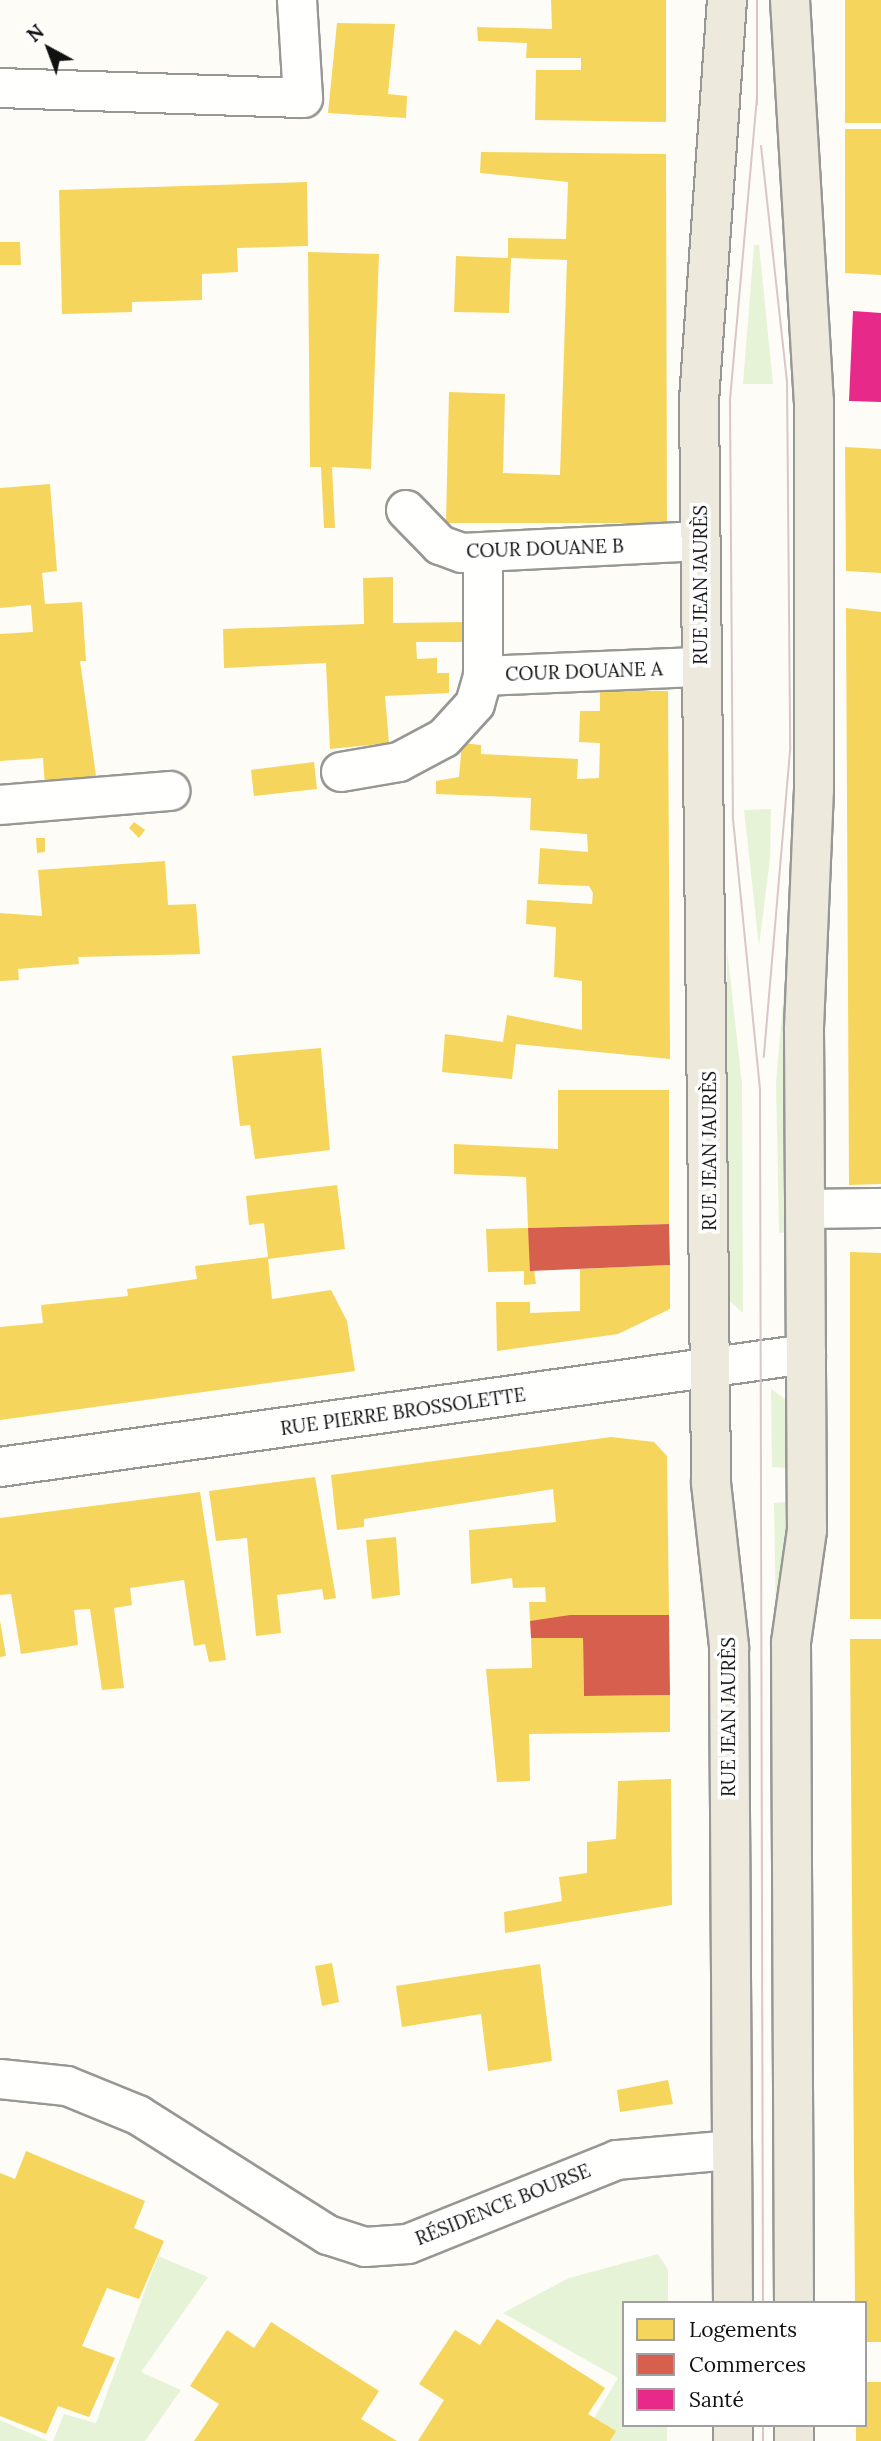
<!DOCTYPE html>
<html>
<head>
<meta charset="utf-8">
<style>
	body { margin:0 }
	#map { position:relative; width:881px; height:2441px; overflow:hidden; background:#fdfcf7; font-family:Lora,serif }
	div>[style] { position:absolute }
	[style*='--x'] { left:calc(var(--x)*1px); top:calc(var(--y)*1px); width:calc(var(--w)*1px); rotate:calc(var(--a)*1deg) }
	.green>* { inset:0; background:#e7f3d7 }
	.homes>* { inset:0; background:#f6d55c }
	.shops>* { inset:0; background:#d6604d }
	.health>* { inset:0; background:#e7298a }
	.roads { filter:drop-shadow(2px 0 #979795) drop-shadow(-2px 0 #979795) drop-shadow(0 2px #979795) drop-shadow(0 -2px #979795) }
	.minor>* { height:38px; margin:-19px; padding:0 19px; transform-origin:19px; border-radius:19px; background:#fffffe }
	.major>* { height:38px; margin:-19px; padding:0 19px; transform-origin:19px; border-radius:19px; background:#ede9dc }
	.tram>* { height:2px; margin:-1px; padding:0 1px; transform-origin:1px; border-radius:1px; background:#d9c6c7 }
	span { translate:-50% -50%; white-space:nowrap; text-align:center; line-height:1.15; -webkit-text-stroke:7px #fff; paint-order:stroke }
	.street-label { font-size:19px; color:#111 }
	.legend { position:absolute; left:622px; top:2301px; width:245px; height:126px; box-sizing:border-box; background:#fff; border:2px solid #a0a0a0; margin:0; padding:9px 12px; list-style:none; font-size:21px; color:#111 }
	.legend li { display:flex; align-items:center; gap:14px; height:35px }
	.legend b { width:35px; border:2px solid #a0a0a0 }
	.north { position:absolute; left:14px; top:14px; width:70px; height:70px; -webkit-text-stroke:5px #fff; paint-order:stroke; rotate:319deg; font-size:19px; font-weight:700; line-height:28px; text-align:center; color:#111 }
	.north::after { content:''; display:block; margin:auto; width:24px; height:32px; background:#111; clip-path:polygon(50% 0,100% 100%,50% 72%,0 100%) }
</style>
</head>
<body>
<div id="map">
	<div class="green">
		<div style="clip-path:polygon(754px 245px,759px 245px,773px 384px,743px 384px)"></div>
		<div style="clip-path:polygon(771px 809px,770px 859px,759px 946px,744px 810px)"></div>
		<div style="clip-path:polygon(788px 944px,791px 1232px,779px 1233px,776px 1083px)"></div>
		<div style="clip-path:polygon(727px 948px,742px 1084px,743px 1313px,727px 1299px)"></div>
		<div style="clip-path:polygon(771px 1389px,789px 1402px,791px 1468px,772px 1467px)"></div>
		<div style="clip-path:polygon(788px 1502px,787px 1537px,776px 1623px,774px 1503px)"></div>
		<div style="clip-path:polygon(658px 2254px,668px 2270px,668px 2303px,624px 2303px,624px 2425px,667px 2425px,667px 2441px,610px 2441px,615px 2431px,594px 2418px,618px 2378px,503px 2313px,569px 2278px)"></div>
		<div style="clip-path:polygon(158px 2256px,208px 2277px,141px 2372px,181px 2390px,145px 2441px,53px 2441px,64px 2414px,96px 2423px)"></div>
		<div style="clip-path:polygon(0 2420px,48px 2441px,0 2441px)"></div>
	</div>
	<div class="homes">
		<div style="clip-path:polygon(551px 0,666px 0,666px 122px,535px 120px,536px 70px,581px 70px,581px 58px,526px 58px,527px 43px,478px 41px,477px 27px,552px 29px)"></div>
		<div style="clip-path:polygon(845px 0,881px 0,881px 123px,845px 123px)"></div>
		<div style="clip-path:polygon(337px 23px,395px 24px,388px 94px,407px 96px,406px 118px,328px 113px)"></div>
		<div style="clip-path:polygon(845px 129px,881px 129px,881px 275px,845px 273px)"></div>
		<div style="clip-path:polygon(481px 152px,666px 154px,667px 523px,446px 523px,449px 392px,505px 394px,503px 473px,560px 475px,567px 260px,511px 258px,509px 313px,454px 312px,456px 256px,508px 258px,508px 238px,566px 239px,568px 182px,480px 173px)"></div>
		<div style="clip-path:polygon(307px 182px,308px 246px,237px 248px,238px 272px,202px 274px,202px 300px,132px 302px,132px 312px,62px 314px,59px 190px)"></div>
		<div style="clip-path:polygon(0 242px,20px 242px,21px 265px,0 265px)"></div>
		<div style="clip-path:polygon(308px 252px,379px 254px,371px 469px,332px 467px,335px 528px,324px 528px,321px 467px,310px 467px)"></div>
		<div style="clip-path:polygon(845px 447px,881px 449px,881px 573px,846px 571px)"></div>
		<div style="clip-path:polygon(50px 484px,57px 571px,42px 573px,45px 604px,82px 602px,86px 661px,80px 661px,97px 783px,45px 787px,43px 758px,0 761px,0 634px,33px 632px,31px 605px,0 608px,0 488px)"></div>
		<div style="clip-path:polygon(393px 577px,393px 623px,468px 622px,468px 642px,416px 642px,417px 659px,437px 658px,437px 673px,449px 673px,449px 693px,385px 696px,389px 743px,330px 749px,326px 663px,224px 668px,223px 629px,364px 624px,363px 578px)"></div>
		<div style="clip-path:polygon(846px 608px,881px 612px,881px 1184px,849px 1185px)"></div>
		<div style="clip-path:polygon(600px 690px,668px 691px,670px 1059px,516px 1044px,512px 1079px,442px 1072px,445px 1034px,503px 1042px,507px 1015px,582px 1030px,582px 981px,554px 977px,556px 927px,526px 924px,527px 900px,592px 904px,593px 893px,589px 886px,538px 884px,540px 848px,588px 852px,587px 834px,530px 830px,531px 798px,436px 794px,436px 781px,459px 777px,462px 743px,481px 745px,481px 754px,578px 759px,577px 779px,599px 778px,600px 743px,579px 742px,580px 711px,600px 711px)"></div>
		<div style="clip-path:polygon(314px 762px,317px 789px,254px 796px,251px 770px)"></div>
		<div style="clip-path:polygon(134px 822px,145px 830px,139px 838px,129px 828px)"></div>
		<div style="clip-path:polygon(36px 838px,45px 838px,45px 852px,37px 853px)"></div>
		<div style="clip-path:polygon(165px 861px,168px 905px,196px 904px,200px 954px,78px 957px,79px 964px,18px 969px,19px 980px,0 981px,0 913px,42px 916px,38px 870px)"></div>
		<div style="clip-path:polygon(321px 1048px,330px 1150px,255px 1159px,250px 1125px,240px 1126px,232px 1056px)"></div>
		<div style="clip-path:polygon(558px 1090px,669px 1090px,669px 1224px,528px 1228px,536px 1284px,524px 1285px,524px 1271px,488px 1272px,486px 1229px,528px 1228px,526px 1177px,454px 1174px,454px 1144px,558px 1149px)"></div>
		<div style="clip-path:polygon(337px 1185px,345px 1249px,268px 1259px,272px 1299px,331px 1290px,347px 1321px,355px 1371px,0 1420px,0 1327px,43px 1323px,41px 1305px,128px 1296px,127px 1289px,197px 1279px,195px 1266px,268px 1257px,264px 1223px,249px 1225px,246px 1196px)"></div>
		<div style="clip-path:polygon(850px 1252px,881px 1253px,881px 1619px,850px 1619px)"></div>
		<div style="clip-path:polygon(670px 1265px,670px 1309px,618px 1334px,497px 1351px,496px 1302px,530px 1302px,530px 1313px,580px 1311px,580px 1269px)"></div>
		<div style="clip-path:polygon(611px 1437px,654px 1442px,667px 1456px,669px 1615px,530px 1621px,529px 1602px,546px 1602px,545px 1587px,513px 1588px,512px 1578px,471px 1584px,469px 1530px,556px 1522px,553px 1489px,364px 1519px,364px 1527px,337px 1530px,331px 1475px)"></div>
		<div style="clip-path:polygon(315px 1477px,336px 1598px,324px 1600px,322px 1589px,277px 1595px,281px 1633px,256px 1636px,247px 1538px,216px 1541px,209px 1491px)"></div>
		<div style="clip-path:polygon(200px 1492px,226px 1660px,209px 1662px,205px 1644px,194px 1646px,184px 1580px,130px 1588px,132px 1605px,114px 1608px,124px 1688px,102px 1690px,90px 1609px,74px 1610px,78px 1645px,21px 1654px,11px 1594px,0 1595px,0 1518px)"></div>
		<div style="clip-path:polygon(396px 1537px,400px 1595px,372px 1599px,366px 1540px)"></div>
		<div style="clip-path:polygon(0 1621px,6px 1656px,0 1657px)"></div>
		<div style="clip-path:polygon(531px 1638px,583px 1638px,584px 1696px,670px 1695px,670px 1732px,529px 1734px,530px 1781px,497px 1782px,486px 1669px,532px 1668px)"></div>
		<div style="clip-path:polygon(850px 1639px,881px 1639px,881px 2342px,865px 2342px,865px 2303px,855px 2303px)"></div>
		<div style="clip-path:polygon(671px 1779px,672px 1905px,505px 1933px,504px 1912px,562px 1901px,559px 1877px,587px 1873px,587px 1842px,616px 1839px,618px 1781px)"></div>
		<div style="clip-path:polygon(332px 1963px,339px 2002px,322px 2006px,315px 1966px)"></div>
		<div style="clip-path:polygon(540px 1964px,552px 2061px,488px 2071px,481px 2014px,402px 2027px,396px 1986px)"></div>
		<div style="clip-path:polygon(668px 2080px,673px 2104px,620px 2112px,617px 2090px)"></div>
		<div style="clip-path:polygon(26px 2151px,145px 2201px,134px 2228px,164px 2241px,139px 2299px,107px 2288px,82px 2346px,115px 2358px,89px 2417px,58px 2406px,46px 2434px,0 2416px,0 2173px,15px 2179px)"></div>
		<div style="clip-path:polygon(497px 2319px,605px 2388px,588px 2414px,616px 2431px,610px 2441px,418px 2441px,444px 2400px,419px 2384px,455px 2330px,480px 2345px)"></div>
		<div style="clip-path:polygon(271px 2322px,379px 2391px,361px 2419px,397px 2441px,194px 2441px,219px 2404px,190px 2386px,227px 2330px,254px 2348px)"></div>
		<div style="clip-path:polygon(865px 2382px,881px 2382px,881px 2441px,856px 2441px,856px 2425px,865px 2425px)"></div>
	</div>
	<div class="shops">
		<div style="clip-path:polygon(669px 1224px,670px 1265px,530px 1271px,528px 1228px)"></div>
		<div style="clip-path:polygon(570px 1615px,669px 1615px,670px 1695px,584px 1696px,583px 1638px,531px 1638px,530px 1621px)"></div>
	</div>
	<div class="health">
		<div style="clip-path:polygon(853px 311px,881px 313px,881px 402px,849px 401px)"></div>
	</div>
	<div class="roads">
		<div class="minor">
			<div style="--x:0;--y:88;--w:303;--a:1.9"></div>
			<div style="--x:303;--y:98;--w:98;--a:-93.5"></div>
			<div style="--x:406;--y:510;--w:49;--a:45.8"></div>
			<div style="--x:440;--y:545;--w:23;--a:20"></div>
			<div style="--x:462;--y:553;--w:239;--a:-2.9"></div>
			<div style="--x:483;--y:554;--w:122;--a:90"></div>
			<div style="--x:341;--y:772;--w:59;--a:-9.8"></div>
			<div style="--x:399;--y:762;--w:51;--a:-28.1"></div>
			<div style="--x:444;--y:738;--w:46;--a:-47.6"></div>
			<div style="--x:475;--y:704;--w:29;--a:-74"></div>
			<div style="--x:483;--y:676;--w:219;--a:-2.4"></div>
			<div style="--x:0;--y:805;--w:171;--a:-4.7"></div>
			<div style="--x:806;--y:1209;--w:75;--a:-0.8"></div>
			<div style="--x:0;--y:1467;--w:814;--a:-7.98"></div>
			<div style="--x:0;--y:2079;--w:67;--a:6"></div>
			<div style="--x:67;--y:2086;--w:77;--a:22.2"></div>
			<div style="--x:138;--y:2115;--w:225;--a:32.3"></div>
			<div style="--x:328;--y:2235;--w:39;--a:18"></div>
			<div style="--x:365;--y:2247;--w:43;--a:-4"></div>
			<div style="--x:408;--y:2244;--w:225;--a:-21.9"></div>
			<div style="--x:617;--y:2160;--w:115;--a:-5"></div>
		</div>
		<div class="major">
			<div style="--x:727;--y:0;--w:402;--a:94"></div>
			<div style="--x:699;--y:401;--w:1082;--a:89.36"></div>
			<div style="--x:711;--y:1483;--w:165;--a:83.7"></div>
			<div style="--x:729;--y:1647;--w:656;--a:89.65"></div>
			<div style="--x:790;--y:0;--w:402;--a:86.6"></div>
			<div style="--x:814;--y:401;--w:388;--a:90"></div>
			<div style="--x:814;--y:789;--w:241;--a:92.4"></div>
			<div style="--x:804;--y:1030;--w:500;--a:89.66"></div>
			<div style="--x:807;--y:1530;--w:114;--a:98.1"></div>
			<div style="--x:791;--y:1643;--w:660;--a:89.74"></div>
			<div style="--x:733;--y:2425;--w:16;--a:90"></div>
			<div style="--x:794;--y:2425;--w:16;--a:90"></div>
		</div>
	</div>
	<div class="tram">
		<div style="--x:757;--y:0;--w:104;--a:90"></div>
		<div style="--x:757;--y:97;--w:305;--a:95.1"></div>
		<div style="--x:730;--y:401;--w:418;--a:89.6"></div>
		<div style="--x:733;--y:819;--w:270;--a:84.3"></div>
		<div style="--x:760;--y:1088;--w:1215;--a:89.86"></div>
		<div style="--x:761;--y:146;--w:236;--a:83.7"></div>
		<div style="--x:787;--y:381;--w:370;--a:89.5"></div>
		<div style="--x:790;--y:751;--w:307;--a:94.9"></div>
		<div style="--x:763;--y:2425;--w:16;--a:90"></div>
	</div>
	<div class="street-label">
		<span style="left:545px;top:549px;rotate:-2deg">COUR DOUANE B</span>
		<span style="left:701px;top:585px;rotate:-90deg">RUE JEAN JAURÈS</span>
		<span style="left:584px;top:672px;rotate:-2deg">COUR DOUANE A</span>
		<span style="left:710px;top:1151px;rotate:-90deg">RUE JEAN JAURÈS</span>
		<span style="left:403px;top:1412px;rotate:-8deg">RUE PIERRE BROSSOLETTE</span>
		<span style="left:729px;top:1717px;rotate:-90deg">RUE JEAN JAURÈS</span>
		<span style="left:503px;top:2205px;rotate:-22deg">RÉSIDENCE BOURSE</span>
	</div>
	<ul class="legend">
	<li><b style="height:19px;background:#f6d55c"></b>Logements</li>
	<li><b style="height:19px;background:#d6604d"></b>Commerces</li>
	<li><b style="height:19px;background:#e7298a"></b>Santé</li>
	</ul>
	<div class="north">N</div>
</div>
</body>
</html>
